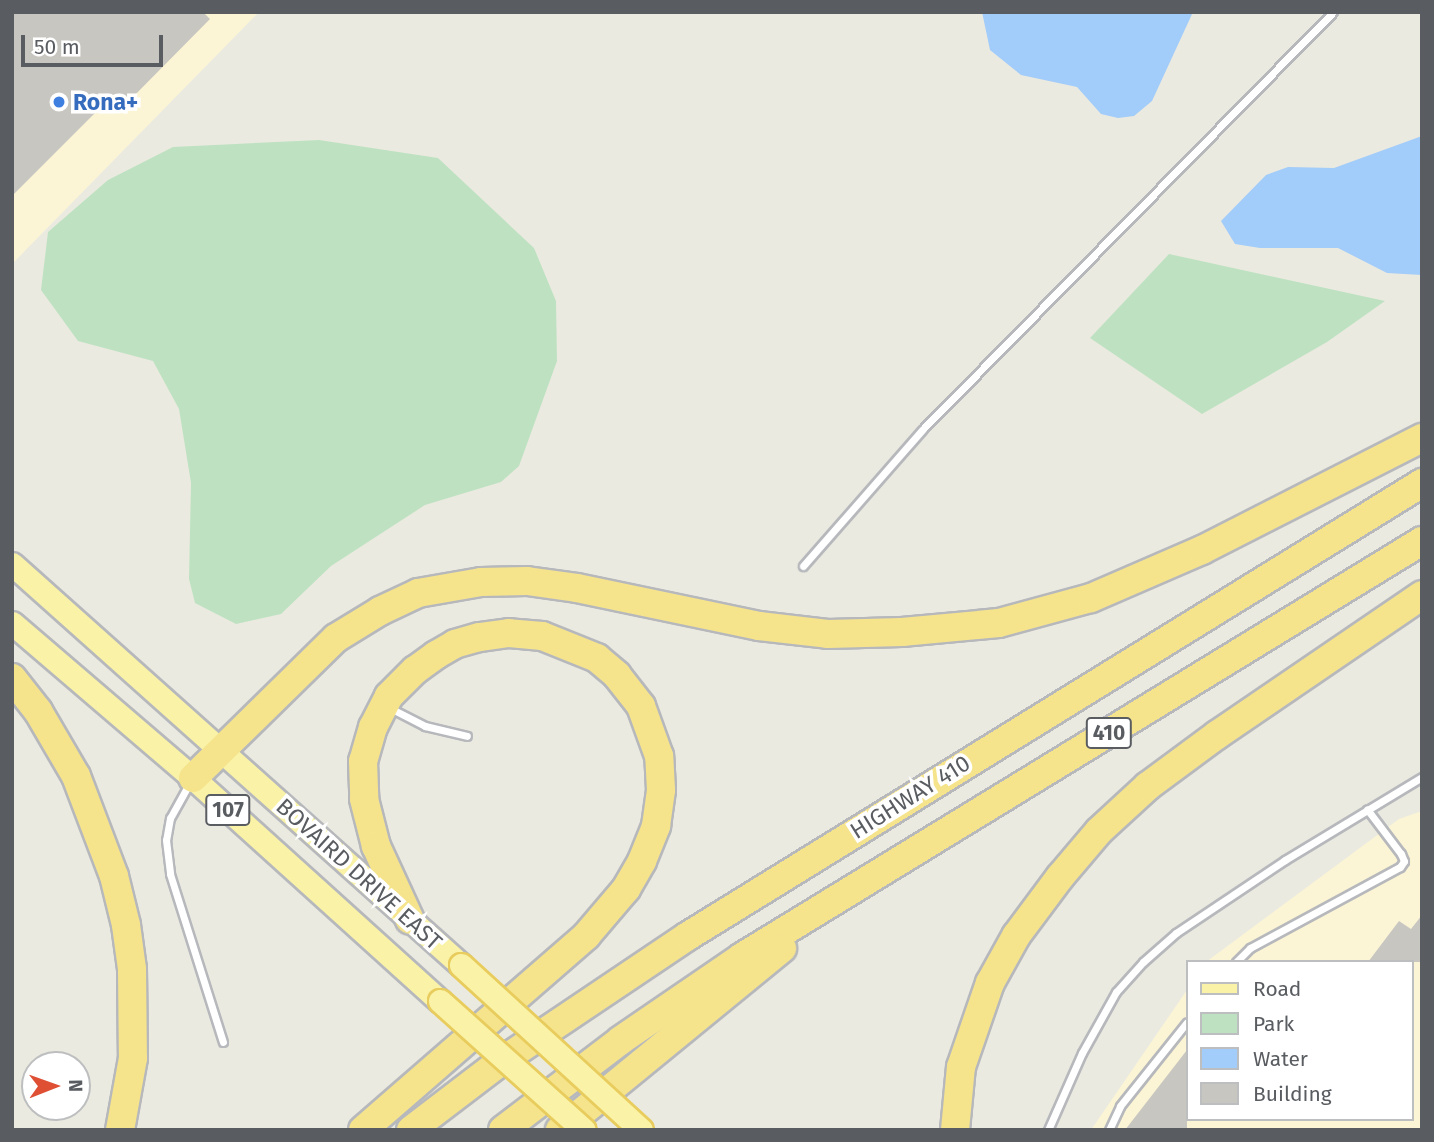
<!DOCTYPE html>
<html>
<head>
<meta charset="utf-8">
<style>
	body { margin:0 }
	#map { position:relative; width:1434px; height:1142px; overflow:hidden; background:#ebeae0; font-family:"Fira Sans",sans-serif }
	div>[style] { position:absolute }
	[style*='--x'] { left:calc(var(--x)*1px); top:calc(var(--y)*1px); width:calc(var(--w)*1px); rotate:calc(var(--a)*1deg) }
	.commercial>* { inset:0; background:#fbf5d5 }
	.green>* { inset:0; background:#bee2c1 }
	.water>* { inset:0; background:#a2ccf9 }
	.building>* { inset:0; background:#c8c6c0 }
	.roads { filter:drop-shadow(2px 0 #b6b8bc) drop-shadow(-2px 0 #b6b8bc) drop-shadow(0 2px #b6b8bc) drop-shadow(0 -2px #b6b8bc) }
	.service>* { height:7px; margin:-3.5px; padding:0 3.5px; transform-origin:3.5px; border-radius:3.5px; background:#fff }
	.primary>* { height:23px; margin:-11.5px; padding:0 11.5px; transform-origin:11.5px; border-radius:11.5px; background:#faf3a7 }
	.motorway>* { height:28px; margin:-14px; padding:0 14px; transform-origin:14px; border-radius:14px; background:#f6e48d }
	.bridges { filter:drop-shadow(2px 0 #e8cc5d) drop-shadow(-2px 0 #e8cc5d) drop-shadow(0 2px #e8cc5d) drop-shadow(0 -2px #e8cc5d) }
	.primary-bridge>* { height:23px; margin:-11.5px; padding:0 11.5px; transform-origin:11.5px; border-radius:11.5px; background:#faf3a7 }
	.dots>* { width:19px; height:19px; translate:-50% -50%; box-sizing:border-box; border:4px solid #fff; border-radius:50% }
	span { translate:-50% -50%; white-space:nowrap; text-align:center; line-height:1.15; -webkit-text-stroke:7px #fff; paint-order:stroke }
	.shield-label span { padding:2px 5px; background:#fff; border:2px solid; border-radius:5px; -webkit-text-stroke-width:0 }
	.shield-label { font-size:21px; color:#595c60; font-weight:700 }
	.shop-label { font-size:23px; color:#366cbe; font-weight:700 }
	.left { translate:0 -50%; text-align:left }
	.street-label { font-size:23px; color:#595c60 }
	.frame { position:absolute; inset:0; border:14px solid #595c60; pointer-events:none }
	.legend { position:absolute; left:1186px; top:960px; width:228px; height:161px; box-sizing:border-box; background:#fff; border:2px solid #bdbebf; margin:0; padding:9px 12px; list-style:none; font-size:21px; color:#595c60 }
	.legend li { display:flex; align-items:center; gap:14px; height:35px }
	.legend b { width:35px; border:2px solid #bdbebf }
	.north { position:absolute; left:21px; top:1051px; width:70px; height:70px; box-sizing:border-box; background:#fff; border:2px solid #bdbebf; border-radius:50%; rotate:89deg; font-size:19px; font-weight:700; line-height:28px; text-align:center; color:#595c60 }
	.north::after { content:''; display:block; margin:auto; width:24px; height:32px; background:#de4f34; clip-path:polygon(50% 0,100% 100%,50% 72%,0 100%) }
	.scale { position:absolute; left:21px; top:35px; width:142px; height:32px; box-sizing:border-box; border:4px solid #595c60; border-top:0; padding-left:9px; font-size:21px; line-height:24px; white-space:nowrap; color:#595c60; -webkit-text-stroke:5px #fff; paint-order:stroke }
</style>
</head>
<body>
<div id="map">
	<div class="commercial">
		<div style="clip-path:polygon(12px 12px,259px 12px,12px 264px)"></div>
		<div style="clip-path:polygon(1422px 811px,1422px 1130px,1091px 1130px,1187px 990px,1187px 1119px,1411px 1119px,1411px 962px,1206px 962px,1399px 819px)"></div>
	</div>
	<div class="green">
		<div style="clip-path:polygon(319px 140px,438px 158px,534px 248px,556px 301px,557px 361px,519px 466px,501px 482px,425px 505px,331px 566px,281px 614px,236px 624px,195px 603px,189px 579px,191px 483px,179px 409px,153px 361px,78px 341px,41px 290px,48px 232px,108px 180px,173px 147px)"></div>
		<div style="clip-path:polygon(1169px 254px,1385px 301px,1327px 342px,1202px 414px,1090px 338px)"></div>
	</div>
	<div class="water">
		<div style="clip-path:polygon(982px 12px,1193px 12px,1152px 101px,1134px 116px,1118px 118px,1101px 114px,1077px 87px,1021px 75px,990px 50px)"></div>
		<div style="clip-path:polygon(1422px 136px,1422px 275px,1387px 273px,1338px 248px,1260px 248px,1235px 244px,1221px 221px,1266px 175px,1288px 167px,1334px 168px)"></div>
	</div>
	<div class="building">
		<div style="clip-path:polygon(12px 12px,203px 12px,210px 19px,123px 107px,112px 96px,12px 196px)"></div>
		<div style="clip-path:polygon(1422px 915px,1422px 962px,1368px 962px,1399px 921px,1411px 929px)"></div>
		<div style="clip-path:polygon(1187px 1050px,1187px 1130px,1125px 1130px)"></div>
	</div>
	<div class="roads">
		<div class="service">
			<div style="--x:803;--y:566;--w:181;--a:-48.8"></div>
			<div style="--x:922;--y:430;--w:586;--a:-45.48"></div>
			<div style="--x:388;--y:707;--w:42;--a:27.2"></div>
			<div style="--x:425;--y:726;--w:43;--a:13.4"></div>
			<div style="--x:189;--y:784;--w:39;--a:119"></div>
			<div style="--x:170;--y:818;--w:22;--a:100"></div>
			<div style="--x:166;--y:840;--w:34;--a:83"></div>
			<div style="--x:170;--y:874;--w:176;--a:72.5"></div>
			<div style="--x:1236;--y:962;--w:20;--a:-45"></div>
			<div style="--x:1250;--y:948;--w:170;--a:-28.4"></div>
			<div style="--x:1400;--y:867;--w:7;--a:-56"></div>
			<div style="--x:1404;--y:861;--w:8;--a:-113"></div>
			<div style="--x:1401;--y:854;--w:56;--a:-127.1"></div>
			<div style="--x:1048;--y:1130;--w:84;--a:-66.2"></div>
			<div style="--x:1082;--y:1053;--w:70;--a:-60.9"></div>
			<div style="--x:1116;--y:992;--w:40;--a:-48"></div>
			<div style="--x:1143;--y:962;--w:44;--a:-41.3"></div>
			<div style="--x:1176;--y:933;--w:131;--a:-33.8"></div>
			<div style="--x:1285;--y:860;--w:160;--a:-31.2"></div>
			<div style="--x:1109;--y:1130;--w:26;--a:-65"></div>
			<div style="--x:1120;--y:1106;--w:107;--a:-51.4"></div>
		</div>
		<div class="primary">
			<div style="--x:12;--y:564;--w:602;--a:41.77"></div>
			<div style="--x:12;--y:623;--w:238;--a:40.6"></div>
			<div style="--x:193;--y:778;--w:333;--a:42.1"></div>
		</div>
		<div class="motorway">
			<div style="--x:12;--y:678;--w:42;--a:51.8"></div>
			<div style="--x:38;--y:711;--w:75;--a:59.7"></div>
			<div style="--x:76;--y:776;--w:107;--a:69.2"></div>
			<div style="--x:114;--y:876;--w:50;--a:76.2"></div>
			<div style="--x:126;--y:925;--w:44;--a:82.2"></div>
			<div style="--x:132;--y:969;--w:89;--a:89.4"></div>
			<div style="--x:133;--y:1058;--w:73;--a:100.2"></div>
			<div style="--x:193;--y:778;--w:200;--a:-44.4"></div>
			<div style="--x:336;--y:638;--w:52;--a:-31.5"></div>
			<div style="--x:380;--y:611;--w:42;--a:-25.3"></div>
			<div style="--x:418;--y:593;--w:64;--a:-9.9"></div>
			<div style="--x:481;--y:582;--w:46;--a:-1.2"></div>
			<div style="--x:527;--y:581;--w:50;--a:8"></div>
			<div style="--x:577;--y:588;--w:186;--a:11.8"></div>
			<div style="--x:759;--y:626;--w:69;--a:6.6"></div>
			<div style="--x:828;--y:634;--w:74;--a:-1.5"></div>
			<div style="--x:902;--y:632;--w:97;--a:-5.3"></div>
			<div style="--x:999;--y:623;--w:95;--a:-15.2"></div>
			<div style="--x:1091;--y:598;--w:121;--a:-23.4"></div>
			<div style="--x:1202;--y:550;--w:247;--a:-27"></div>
			<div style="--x:363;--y:1130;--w:296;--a:-41"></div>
			<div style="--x:586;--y:936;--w:62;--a:-49.6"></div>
			<div style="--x:626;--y:889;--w:32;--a:-60"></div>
			<div style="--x:642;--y:861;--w:38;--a:-68"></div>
			<div style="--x:656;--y:826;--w:36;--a:-82"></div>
			<div style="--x:661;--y:790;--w:34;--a:-93"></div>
			<div style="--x:659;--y:756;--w:53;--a:-109.8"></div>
			<div style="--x:641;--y:706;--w:39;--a:-128"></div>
			<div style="--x:617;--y:675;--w:26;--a:-140"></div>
			<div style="--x:597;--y:658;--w:59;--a:-158.2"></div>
			<div style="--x:542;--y:636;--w:33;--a:-175"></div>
			<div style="--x:509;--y:633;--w:30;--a:172"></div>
			<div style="--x:479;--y:637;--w:25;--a:164"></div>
			<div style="--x:455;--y:644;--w:22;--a:150"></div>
			<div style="--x:436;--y:655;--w:26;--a:144"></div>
			<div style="--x:415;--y:670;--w:37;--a:135"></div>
			<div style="--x:389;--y:696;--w:35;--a:117"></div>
			<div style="--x:373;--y:727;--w:35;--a:106"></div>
			<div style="--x:363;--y:761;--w:38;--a:88"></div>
			<div style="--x:364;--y:799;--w:49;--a:75.7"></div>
			<div style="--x:376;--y:846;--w:81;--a:65.3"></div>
			<div style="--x:411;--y:1130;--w:107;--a:-37.4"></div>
			<div style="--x:496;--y:1065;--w:231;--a:-33.9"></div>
			<div style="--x:688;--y:936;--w:863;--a:-31.68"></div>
			<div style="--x:503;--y:1130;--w:148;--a:-37.3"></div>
			<div style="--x:621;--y:1040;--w:147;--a:-34.4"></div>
			<div style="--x:742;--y:957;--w:797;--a:-31.46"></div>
			<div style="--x:560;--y:1130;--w:287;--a:-39.3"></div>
			<div style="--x:955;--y:1130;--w:63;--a:-84.6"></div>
			<div style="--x:961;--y:1067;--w:89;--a:-71"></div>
			<div style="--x:990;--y:983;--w:54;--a:-61"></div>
			<div style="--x:1016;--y:936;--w:74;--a:-53.3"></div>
			<div style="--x:1060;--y:877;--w:60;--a:-49.7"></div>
			<div style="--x:1099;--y:831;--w:67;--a:-42.6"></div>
			<div style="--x:1148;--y:786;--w:86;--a:-36.5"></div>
			<div style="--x:1217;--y:735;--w:248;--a:-34.3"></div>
		</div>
	</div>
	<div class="bridges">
		<div class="primary-bridge">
			<div style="--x:461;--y:965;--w:244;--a:42.5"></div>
			<div style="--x:440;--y:1001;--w:193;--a:41.9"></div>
		</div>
	</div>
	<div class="dots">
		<div style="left:59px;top:102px;background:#3f7fe0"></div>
	</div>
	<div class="shield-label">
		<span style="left:1109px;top:733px">410</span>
		<span style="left:228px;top:810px">107</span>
	</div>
	<div class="shop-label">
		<span class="left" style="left:73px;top:102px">Rona+</span>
	</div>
	<div class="street-label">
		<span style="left:910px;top:797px;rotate:-32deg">HIGHWAY 410</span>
		<span style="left:359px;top:874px;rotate:42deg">BOVAIRD DRIVE EAST</span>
	</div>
	<div class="frame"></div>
	<ul class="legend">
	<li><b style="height:9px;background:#faf3a7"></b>Road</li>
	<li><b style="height:19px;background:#bee2c1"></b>Park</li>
	<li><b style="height:19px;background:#a2ccf9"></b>Water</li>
	<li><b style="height:19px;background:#c8c6c0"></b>Building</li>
	</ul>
	<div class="north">N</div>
	<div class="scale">50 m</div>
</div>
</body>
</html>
